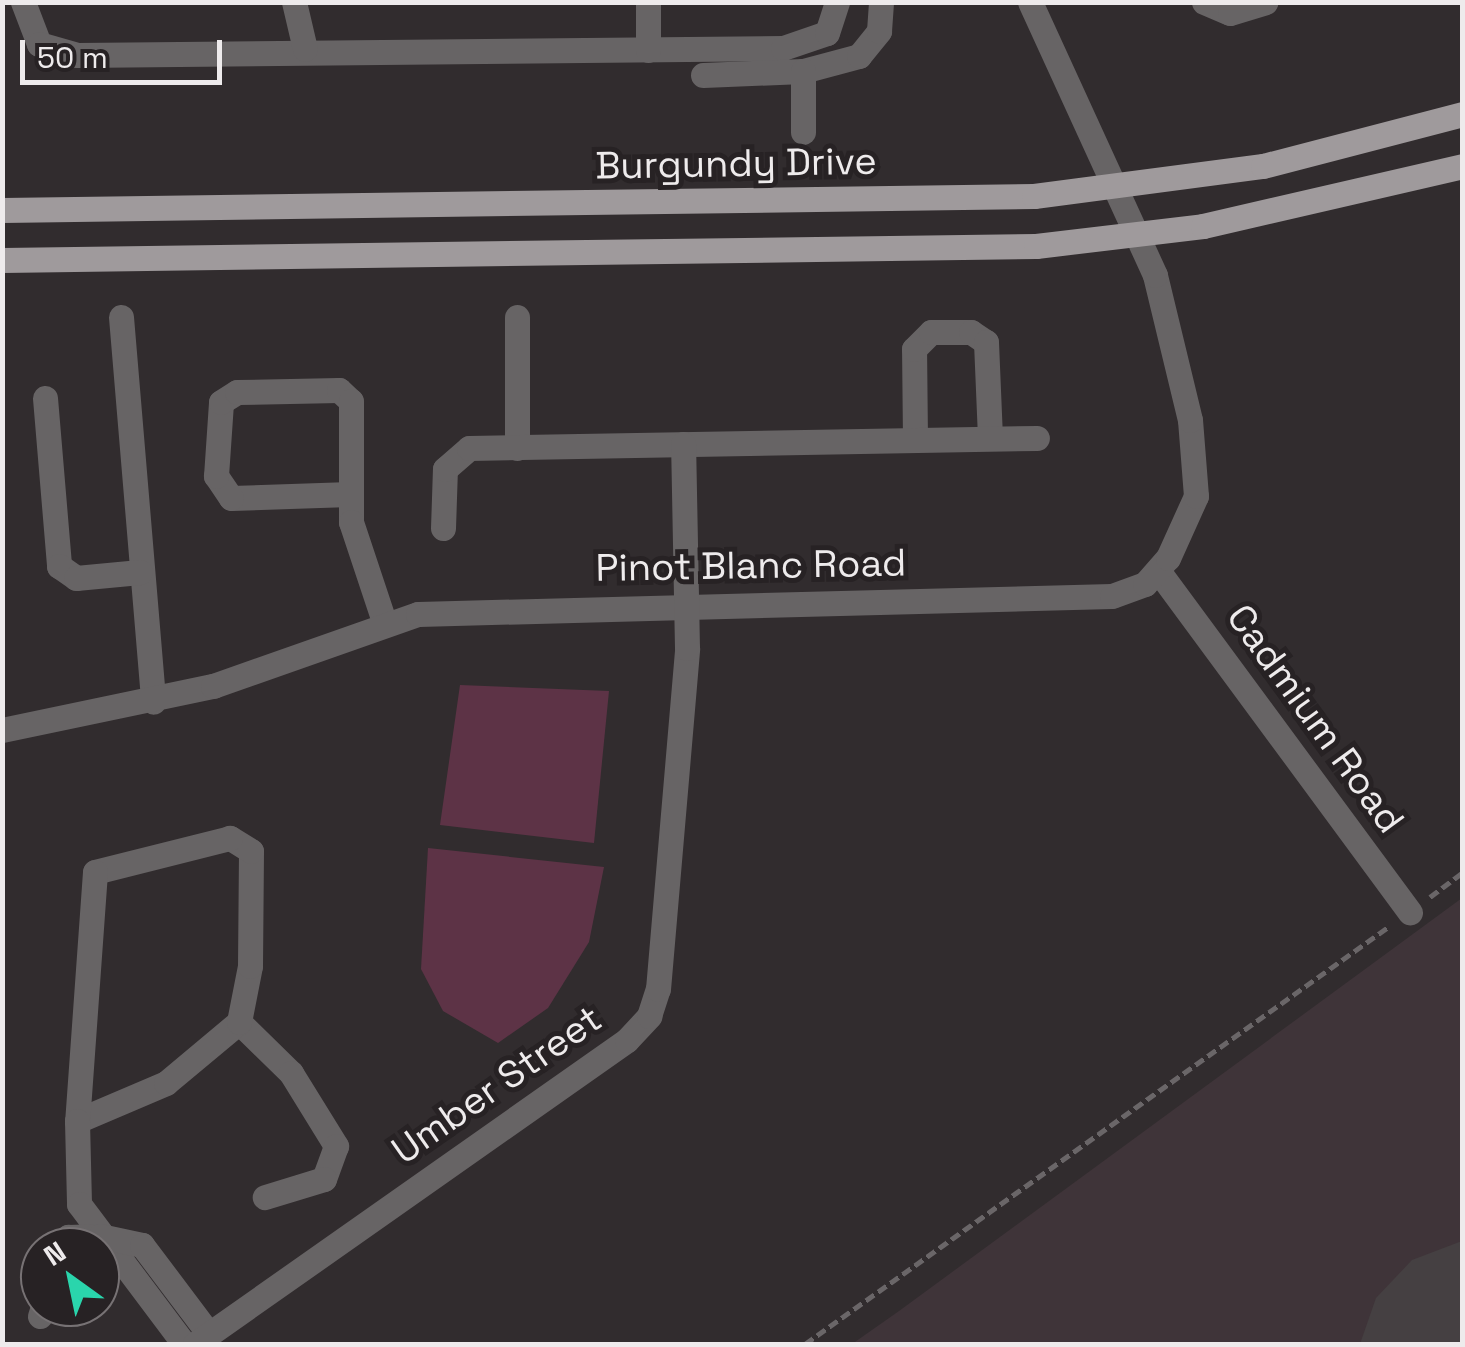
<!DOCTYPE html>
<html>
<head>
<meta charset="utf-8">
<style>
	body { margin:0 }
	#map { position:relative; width:1465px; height:1347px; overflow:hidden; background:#312c2e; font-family:"Space Grotesk",sans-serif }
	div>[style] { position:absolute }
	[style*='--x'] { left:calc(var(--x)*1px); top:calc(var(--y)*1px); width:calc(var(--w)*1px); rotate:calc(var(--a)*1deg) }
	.built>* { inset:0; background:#3f3439 }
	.green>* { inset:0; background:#5d3346 }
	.building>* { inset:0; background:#454042 }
	.path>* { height:5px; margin-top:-2.5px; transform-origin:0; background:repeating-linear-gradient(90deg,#6a6668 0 10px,transparent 0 15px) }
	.minor>* { height:25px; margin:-12.5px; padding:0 12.5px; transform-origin:12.5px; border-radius:12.5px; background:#676465 }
	.major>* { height:25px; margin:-12.5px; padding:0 12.5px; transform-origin:12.5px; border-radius:12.5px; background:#9f9a9c }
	span { translate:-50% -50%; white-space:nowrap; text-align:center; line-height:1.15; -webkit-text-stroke:10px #272224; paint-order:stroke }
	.street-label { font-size:38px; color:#eeebec }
	.frame { position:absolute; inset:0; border:5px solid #eeebec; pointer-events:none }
	.north { position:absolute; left:20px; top:1227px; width:100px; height:100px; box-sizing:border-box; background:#272224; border:2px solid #777274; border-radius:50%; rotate:327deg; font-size:28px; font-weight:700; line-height:40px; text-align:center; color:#eeebec }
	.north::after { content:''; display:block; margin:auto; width:35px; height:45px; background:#2ad5ac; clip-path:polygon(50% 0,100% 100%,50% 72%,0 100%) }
	.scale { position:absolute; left:20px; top:40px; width:202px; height:45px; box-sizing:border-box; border:5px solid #eeebec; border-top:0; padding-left:12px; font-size:30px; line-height:35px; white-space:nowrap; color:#eeebec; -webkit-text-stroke:8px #272224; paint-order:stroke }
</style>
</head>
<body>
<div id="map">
	<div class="built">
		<div style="clip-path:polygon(1462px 898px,1462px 1344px,852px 1344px,899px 1311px)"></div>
	</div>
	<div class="green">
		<div style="clip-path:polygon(460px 685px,609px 691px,594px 843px,440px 825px)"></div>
		<div style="clip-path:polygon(428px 848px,604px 867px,589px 942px,548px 1008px,498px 1043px,443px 1011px,421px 969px)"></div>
	</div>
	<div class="building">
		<div style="clip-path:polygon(1462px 1241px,1462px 1344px,1360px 1344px,1376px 1298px,1412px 1260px)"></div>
	</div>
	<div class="path">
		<div style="--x:1430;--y:897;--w:40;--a:-37"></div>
		<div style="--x:805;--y:1344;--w:717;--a:-35.57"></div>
	</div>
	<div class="minor">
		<div style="--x:23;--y:2;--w:45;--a:69.1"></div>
		<div style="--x:39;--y:44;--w:40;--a:16"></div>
		<div style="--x:77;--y:55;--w:706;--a:-0.57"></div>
		<div style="--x:783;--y:48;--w:46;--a:-18.8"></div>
		<div style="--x:827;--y:33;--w:33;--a:-72"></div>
		<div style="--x:294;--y:2;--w:48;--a:76.8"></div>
		<div style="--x:648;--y:2;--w:48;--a:90"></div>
		<div style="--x:1204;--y:2;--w:28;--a:23"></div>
		<div style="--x:1230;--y:13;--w:37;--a:-17"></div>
		<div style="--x:703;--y:75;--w:100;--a:-2.3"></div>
		<div style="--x:803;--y:71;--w:58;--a:-15"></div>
		<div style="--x:859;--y:56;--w:32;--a:-51"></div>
		<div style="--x:879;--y:31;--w:29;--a:-86"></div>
		<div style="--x:803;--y:132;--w:61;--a:-90"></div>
		<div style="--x:121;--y:317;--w:386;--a:85.2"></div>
		<div style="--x:45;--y:398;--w:169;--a:85.2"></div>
		<div style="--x:59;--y:566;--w:21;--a:35"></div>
		<div style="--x:76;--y:578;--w:64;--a:-5.4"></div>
		<div style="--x:915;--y:440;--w:91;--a:-90.6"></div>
		<div style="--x:914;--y:349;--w:24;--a:-45"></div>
		<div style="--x:931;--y:332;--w:40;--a:0"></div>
		<div style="--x:971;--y:332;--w:18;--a:34"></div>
		<div style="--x:986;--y:342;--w:94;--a:87.6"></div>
		<div style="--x:517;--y:448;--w:131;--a:-90"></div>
		<div style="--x:350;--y:494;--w:119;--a:178.1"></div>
		<div style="--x:231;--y:498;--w:27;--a:-124"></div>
		<div style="--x:216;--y:476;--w:74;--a:-86.1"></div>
		<div style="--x:221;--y:402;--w:19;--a:-32"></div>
		<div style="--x:237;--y:392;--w:102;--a:-1.1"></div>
		<div style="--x:339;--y:390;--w:16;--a:43"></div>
		<div style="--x:351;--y:401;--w:121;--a:90"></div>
		<div style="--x:351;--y:522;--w:104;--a:71.6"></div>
		<div style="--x:443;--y:528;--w:59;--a:-88.1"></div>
		<div style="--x:445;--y:469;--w:32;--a:-41"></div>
		<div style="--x:469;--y:448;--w:568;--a:-1.01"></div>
		<div style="--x:1159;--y:572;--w:423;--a:53.6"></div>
		<div style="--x:2;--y:730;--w:216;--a:-11.8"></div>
		<div style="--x:213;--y:686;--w:217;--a:-19.4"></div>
		<div style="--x:418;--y:614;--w:694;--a:-1.49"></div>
		<div style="--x:1112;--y:596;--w:35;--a:-20"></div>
		<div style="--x:1145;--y:584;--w:35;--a:-49"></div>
		<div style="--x:1168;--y:558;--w:68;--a:-65.7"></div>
		<div style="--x:1196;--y:496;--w:76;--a:-94.5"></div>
		<div style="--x:1190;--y:420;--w:149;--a:-103.6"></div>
		<div style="--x:1155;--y:275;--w:300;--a:-114.6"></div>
		<div style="--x:239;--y:1022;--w:73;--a:44.4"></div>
		<div style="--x:291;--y:1073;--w:86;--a:58.3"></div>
		<div style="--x:336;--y:1146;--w:35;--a:110"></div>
		<div style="--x:324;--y:1179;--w:62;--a:163"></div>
		<div style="--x:77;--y:1121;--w:97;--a:-23.1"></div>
		<div style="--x:166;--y:1083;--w:95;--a:-39.9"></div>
		<div style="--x:239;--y:1022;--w:57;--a:-78.9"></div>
		<div style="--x:250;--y:966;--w:115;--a:-89.5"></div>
		<div style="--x:251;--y:851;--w:25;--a:-148"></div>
		<div style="--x:230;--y:838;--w:139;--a:165.9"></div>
		<div style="--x:95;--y:872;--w:250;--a:94.1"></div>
		<div style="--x:77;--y:1121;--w:83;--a:88.6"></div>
		<div style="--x:79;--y:1204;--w:175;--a:53.1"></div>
		<div style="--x:64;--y:1247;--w:11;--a:-68"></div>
		<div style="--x:68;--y:1237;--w:32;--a:-2"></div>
		<div style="--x:100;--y:1236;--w:43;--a:12.1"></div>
		<div style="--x:142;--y:1245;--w:111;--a:53"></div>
		<div style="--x:40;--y:1316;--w:9;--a:-72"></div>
		<div style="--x:195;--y:1344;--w:528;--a:-35.13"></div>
		<div style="--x:627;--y:1040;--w:33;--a:-47"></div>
		<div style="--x:649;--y:1016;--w:28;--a:-72"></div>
		<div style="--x:658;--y:989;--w:342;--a:-85.1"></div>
		<div style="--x:687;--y:648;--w:204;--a:-91.1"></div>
	</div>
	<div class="major">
		<div style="--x:2;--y:210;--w:1032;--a:-0.78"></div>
		<div style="--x:1034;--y:196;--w:231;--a:-7.5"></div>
		<div style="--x:1263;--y:166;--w:206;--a:-14.6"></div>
		<div style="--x:2;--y:260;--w:1034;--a:-0.78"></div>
		<div style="--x:1036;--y:246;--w:168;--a:-6.8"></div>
		<div style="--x:1203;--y:226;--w:266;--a:-13"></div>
	</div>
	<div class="street-label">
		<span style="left:736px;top:164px;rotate:-1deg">Burgundy Drive</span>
		<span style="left:751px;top:566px;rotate:-1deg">Pinot Blanc Road</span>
		<span style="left:1315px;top:719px;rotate:54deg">Cadmium Road</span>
		<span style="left:497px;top:1085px;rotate:-35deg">Umber Street</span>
	</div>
	<div class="frame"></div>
	<div class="north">N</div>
	<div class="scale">50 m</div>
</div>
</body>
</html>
